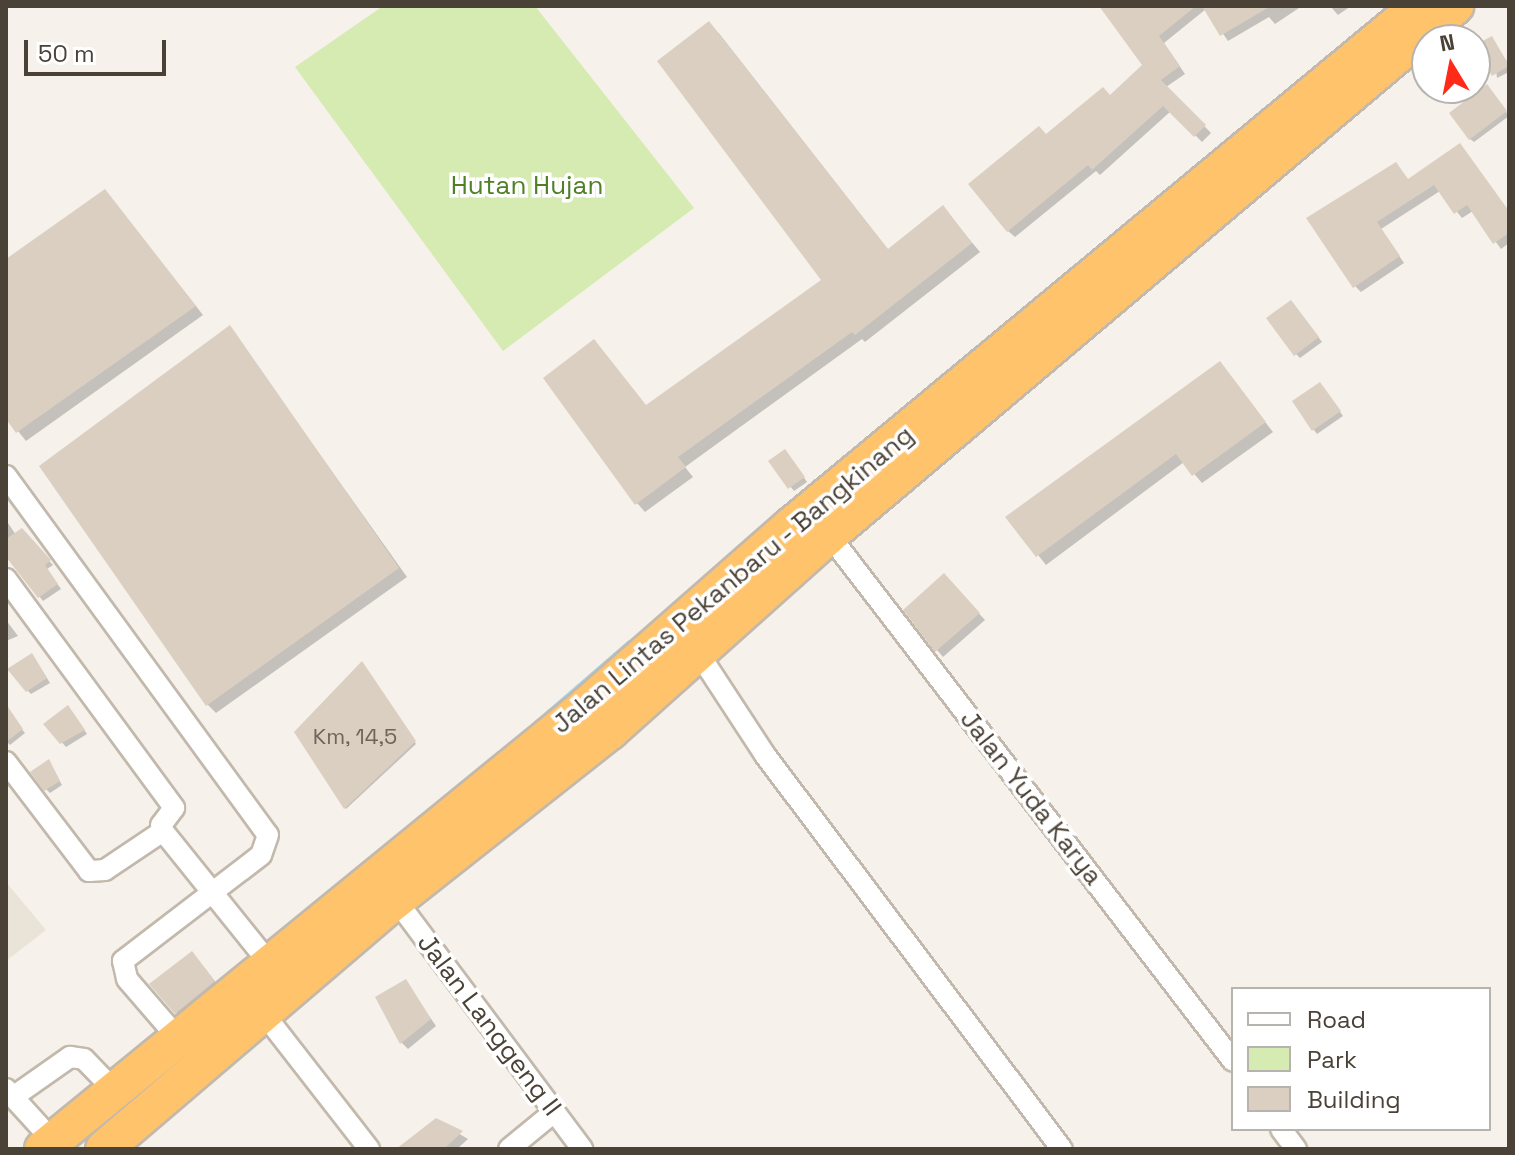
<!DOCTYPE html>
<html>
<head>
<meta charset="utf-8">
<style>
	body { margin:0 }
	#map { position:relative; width:1515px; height:1155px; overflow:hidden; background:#f6f1ea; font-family:"Space Grotesk",sans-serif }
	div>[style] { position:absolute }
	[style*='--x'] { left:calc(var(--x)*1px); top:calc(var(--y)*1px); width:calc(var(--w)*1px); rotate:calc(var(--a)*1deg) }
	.residential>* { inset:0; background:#eae3d8 }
	.green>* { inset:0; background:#d5ebb1 }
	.shadow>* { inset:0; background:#0003 }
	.stream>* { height:6px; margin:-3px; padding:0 3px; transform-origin:3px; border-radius:3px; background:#a4d9f4 }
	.building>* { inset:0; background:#dbcfc2 }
	.roads { filter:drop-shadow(2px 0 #c2b9ac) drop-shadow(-2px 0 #c2b9ac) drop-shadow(0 2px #c2b9ac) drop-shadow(0 -2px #c2b9ac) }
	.street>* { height:20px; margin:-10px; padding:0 10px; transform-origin:10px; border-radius:10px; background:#fff }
	.highway>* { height:36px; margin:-18px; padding:0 18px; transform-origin:18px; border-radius:18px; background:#ffc36c }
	span { translate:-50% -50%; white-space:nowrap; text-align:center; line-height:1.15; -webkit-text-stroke:7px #fff; paint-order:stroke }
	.number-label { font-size:22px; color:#6e655a }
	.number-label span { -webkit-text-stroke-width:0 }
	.park-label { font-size:26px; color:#4f8026 }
	.street-label { font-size:26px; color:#4a4237 }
	.frame { position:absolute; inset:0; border:8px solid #4a4237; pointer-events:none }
	.legend { position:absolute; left:1231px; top:987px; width:260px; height:144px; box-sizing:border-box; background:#fff; border:2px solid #b7b3af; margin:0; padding:10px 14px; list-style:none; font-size:24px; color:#4a4237 }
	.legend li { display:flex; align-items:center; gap:16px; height:40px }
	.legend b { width:40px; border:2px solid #b7b3af }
	.north { position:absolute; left:1411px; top:24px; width:80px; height:80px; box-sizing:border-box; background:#fff; border:2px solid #b7b3af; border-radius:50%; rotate:350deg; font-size:22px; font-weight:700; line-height:32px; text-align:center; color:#4a4237 }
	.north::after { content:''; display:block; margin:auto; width:28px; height:36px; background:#ff2a18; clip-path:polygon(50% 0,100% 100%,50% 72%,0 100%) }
	.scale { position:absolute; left:24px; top:40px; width:142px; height:36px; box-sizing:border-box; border:4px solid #4a4237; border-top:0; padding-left:10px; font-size:24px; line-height:28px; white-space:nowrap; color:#4a4237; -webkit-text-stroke:6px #fff; paint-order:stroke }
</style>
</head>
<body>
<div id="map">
	<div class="residential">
		<div style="clip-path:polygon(6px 882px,46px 930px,6px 961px)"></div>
	</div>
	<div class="green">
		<div style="clip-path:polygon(383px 6px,535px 6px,694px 208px,503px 351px,295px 67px)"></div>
	</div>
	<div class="shadow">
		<div style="clip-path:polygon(1101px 6px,1302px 6px,1275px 24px,1269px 17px,1228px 41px,1206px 9px,1164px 43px,1185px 74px,1166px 87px,1211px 133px,1202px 142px,1171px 111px,1100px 175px,1096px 171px,1015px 237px,1008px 231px,1046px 136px,1110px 97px,1145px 66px)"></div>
		<div style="clip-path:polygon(1330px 6px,1351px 6px,1338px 15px)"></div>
		<div style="clip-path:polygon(718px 32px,889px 251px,943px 208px,980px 252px,865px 342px,862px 339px,685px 467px,693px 477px,645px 512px,637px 503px,594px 342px,647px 407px,824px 280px)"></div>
		<div style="clip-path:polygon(1492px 38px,1509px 65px,1509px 72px,1497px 78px)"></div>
		<div style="clip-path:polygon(1491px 91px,1509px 116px,1474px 142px,1470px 139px)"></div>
		<div style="clip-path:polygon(1460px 145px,1509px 212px,1509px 243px,1501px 249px,1473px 211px,1462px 218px,1440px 191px,1381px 229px,1404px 263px,1361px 292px,1355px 286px,1396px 164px,1409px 181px)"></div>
		<div style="clip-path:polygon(105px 191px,203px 315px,26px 441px,6px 416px,6px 261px)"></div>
		<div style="clip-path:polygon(1295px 306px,1322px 342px,1300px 358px,1296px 354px)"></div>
		<div style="clip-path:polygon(230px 328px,407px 577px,216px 713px,207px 704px)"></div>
		<div style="clip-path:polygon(1220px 364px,1273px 432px,1202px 483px,1184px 462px,1046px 565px,1008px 517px)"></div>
		<div style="clip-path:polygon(1324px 389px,1343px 416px,1317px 434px,1314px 430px)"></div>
		<div style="clip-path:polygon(789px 456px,807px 482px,794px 491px,771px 461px)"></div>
		<div style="clip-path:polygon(6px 520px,16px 535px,22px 531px,53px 565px,47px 569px,61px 589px,43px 601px,6px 554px)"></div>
		<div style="clip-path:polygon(950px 582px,985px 620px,943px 657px,937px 650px)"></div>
		<div style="clip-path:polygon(6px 620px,18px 636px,6px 641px)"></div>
		<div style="clip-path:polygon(35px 659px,50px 683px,31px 694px,27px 690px)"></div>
		<div style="clip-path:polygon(362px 663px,416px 744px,346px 809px,296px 733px)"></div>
		<div style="clip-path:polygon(6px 711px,25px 733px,10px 745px,6px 741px)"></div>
		<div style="clip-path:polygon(72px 712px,87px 734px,66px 747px,46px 724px)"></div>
		<div style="clip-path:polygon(49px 762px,62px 785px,50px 793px,46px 789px)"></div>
		<div style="clip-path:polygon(198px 960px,220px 988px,183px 1019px,151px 984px)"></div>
		<div style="clip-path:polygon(405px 981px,436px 1026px,408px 1049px,402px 1043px)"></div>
		<div style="clip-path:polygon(436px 1120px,468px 1139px,457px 1149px,399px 1149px)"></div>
	</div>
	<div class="stream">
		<div style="--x:536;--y:724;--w:124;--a:-40.8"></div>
	</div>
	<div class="building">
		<div style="clip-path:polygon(1099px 6px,1196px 6px,1159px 36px,1180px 66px,1161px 80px,1206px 125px,1194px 137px,1163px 106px,1092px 170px,1088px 165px,1007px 232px,968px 184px,1039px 126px,1046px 134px,1103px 87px,1110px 95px,1142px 65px)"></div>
		<div style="clip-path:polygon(1202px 6px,1271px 6px,1220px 36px)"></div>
		<div style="clip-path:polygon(709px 21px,888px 249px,943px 205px,972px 243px,855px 335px,852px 332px,678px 457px,686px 467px,635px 505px,543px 378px,594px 339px,646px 405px,821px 280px,657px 61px)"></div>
		<div style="clip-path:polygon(1492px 36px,1509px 66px,1492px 76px,1475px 45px)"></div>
		<div style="clip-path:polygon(1487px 84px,1507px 111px,1469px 140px,1449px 113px)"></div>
		<div style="clip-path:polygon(1460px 143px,1509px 211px,1509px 233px,1493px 244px,1467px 205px,1454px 214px,1434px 185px,1377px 222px,1400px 256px,1353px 288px,1306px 218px,1396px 162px,1408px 179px)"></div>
		<div style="clip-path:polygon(105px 189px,196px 306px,16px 433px,6px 419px,6px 259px)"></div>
		<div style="clip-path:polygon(1291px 300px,1319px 337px,1294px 356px,1266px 318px)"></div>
		<div style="clip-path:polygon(230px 325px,399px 568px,206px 706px,39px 466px)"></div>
		<div style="clip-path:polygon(1220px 361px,1266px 422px,1192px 476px,1176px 454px,1036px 557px,1005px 517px)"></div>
		<div style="clip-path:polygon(1320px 382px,1341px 411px,1312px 431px,1292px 401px)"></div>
		<div style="clip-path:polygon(785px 449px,805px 477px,788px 489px,768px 461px)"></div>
		<div style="clip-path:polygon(22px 528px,51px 560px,45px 565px,58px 584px,38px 598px,6px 557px,6px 539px)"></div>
		<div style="clip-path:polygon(944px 573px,980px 613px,935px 652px,903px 610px)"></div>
		<div style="clip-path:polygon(32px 653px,47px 678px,26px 692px,7px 669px)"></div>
		<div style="clip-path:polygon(362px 661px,416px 741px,344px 809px,294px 732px)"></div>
		<div style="clip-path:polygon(6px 704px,23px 729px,6px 742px)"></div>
		<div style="clip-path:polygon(68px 705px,85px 730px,60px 744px,43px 724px)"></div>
		<div style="clip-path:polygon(49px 759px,60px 781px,44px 791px,30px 772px)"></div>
		<div style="clip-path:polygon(192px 951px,215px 981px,175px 1014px,149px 984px)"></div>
		<div style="clip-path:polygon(406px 979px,431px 1019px,400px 1044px,375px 997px)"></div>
		<div style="clip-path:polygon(436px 1118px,463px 1131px,444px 1149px,396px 1149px)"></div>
	</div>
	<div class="roads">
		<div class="street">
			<div style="--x:6;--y:476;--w:444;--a:53.9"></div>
			<div style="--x:268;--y:835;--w:21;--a:109"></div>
			<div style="--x:261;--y:855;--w:174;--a:142.5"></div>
			<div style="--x:123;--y:961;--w:18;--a:77"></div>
			<div style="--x:127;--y:979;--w:78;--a:49.2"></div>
			<div style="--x:829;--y:535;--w:663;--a:52.47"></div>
			<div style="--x:6;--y:579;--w:284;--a:53.7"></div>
			<div style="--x:174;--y:808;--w:21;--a:127"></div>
			<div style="--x:161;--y:825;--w:6;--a:72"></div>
			<div style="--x:163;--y:831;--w:70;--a:146.1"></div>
			<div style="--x:105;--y:870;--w:16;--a:176"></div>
			<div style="--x:89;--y:871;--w:137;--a:-127.3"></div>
			<div style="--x:699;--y:654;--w:121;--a:56.8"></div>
			<div style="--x:765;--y:755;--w:493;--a:53"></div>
			<div style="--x:163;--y:831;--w:169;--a:51.2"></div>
			<div style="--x:396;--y:900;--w:311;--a:53.2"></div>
			<div style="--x:264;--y:1014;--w:171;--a:52.1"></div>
			<div style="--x:6;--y:1089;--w:11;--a:49"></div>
			<div style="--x:13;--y:1097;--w:70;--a:-35.1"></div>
			<div style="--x:70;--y:1057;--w:14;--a:8"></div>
			<div style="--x:84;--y:1059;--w:43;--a:45.9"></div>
			<div style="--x:13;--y:1097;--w:59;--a:47.7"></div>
			<div style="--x:1281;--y:1129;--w:25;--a:53"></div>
			<div style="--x:509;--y:1149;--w:58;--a:-39.4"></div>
		</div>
		<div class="highway">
			<div style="--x:43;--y:1149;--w:701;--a:-39.21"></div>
			<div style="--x:586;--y:706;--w:273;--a:-41.3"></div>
			<div style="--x:791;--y:526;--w:815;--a:-39.63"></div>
			<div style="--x:104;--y:1149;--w:384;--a:-40.5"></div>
			<div style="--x:396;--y:900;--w:273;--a:-38.3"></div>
			<div style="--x:610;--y:731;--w:294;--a:-41.8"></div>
			<div style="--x:829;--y:535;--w:820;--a:-40.2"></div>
		</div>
	</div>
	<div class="number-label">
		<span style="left:355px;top:737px">Km, 14,5</span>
	</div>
	<div class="park-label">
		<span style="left:527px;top:186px">Hutan Hujan</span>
	</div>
	<div class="street-label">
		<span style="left:733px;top:580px;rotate:-40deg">Jalan Lintas Pekanbaru - Bangkinang</span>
		<span style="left:1031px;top:798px;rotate:52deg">Jalan Yuda Karya</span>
		<span style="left:489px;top:1025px;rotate:53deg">Jalan Langgeng II</span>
	</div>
	<div class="frame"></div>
	<ul class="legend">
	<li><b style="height:10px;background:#fff"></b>Road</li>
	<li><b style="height:22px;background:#d5ebb1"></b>Park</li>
	<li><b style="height:22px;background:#dbcfc2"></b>Building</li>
	</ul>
	<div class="north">N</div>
	<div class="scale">50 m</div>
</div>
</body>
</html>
